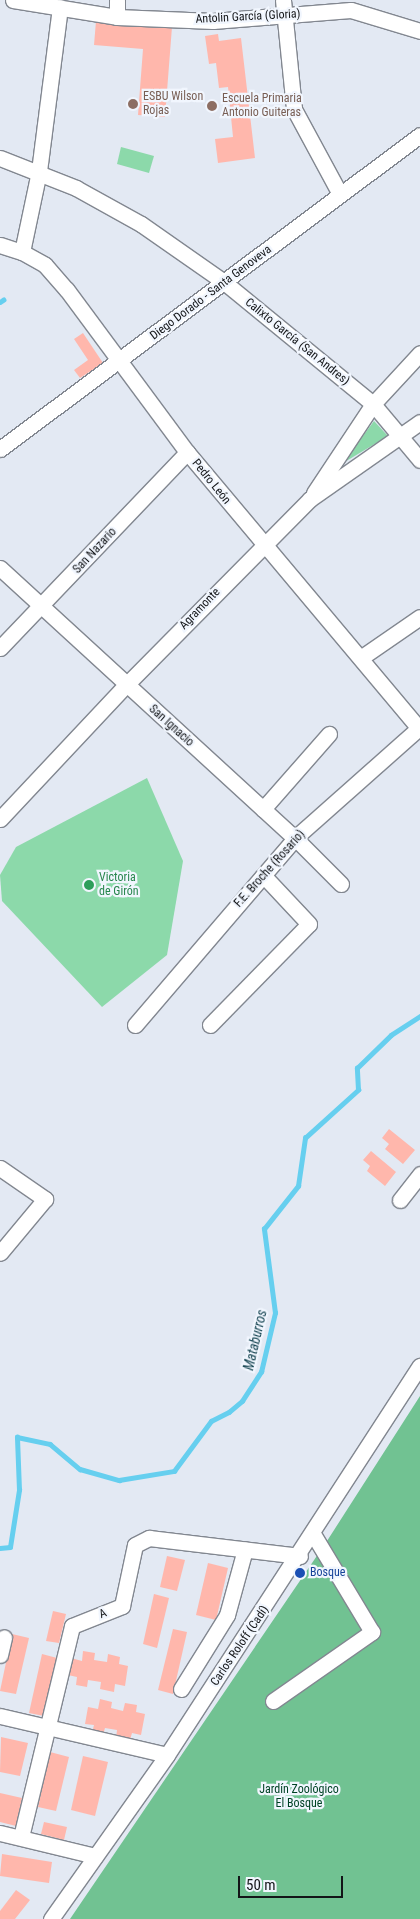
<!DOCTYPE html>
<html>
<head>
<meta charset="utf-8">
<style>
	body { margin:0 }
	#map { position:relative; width:420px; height:1919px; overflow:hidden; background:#e3e9f3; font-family:"Roboto Condensed",sans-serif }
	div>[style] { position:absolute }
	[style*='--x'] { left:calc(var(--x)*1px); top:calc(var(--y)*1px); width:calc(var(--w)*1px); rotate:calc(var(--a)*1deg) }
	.green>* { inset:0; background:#8cd9aa }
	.forest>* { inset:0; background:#71c292 }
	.stream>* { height:4.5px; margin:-2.25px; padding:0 2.25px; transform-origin:2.25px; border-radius:2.25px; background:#66cfef }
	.building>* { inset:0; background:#ffb7ac }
	.roads { filter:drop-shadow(1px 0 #828790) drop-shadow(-1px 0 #828790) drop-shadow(0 1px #828790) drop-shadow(0 -1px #828790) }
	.minor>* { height:15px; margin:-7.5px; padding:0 7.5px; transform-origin:7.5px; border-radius:7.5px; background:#fff }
	.dots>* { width:14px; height:14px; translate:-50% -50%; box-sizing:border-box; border:2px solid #f1f6fe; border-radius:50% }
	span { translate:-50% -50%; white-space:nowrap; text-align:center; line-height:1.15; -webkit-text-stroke:4.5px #f1f6fe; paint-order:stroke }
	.street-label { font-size:12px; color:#131518 }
	.education-label { font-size:12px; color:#785e54 }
	.left { translate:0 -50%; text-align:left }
	.leisure-label { font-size:12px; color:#27864d }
	.transit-label { font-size:12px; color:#164399 }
	.park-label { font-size:12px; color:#004325 }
	.water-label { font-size:14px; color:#154451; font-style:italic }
	.scale { position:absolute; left:238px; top:1876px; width:105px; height:22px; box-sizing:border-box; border:2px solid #131518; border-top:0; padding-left:6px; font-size:15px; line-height:18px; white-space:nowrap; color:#131518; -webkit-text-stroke:4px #f1f6fe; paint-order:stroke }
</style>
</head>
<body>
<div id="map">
	<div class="green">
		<div style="clip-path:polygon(121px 147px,154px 156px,149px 173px,117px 164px)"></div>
		<div style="clip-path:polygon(374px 421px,388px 436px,343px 463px)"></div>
		<div style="clip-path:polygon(147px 778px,183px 861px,167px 955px,102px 1007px,2px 901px,0 875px,16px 847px)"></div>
	</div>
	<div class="forest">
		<div style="clip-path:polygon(420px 1396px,420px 1919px,70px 1919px,327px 1541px)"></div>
	</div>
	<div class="stream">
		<div style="--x:0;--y:302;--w:4;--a:-34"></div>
		<div style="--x:0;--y:1548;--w:10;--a:-6"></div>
		<div style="--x:10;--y:1547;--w:58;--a:-81"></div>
		<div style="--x:19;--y:1490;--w:53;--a:-92.2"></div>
		<div style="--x:17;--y:1437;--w:34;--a:12"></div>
		<div style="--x:50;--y:1444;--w:39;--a:40"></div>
		<div style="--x:80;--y:1469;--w:41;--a:15.8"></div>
		<div style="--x:119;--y:1480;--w:56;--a:-9.3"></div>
		<div style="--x:174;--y:1471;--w:62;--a:-53.5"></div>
		<div style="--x:211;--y:1421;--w:20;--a:-27"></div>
		<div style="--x:229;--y:1412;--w:17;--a:-40"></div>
		<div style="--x:242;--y:1401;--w:35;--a:-57"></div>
		<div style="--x:261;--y:1372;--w:61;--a:-76.7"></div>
		<div style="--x:275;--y:1313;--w:85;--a:-97.5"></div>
		<div style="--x:264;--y:1229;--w:55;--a:-51.7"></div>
		<div style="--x:298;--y:1186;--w:49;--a:-81.7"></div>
		<div style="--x:305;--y:1138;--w:72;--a:-42.2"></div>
		<div style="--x:358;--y:1090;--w:22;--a:-93"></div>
		<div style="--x:357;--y:1068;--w:47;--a:-44.1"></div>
		<div style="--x:391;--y:1035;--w:35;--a:-33"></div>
	</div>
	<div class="building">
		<div style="clip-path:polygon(96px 21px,172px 27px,165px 117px,138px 115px,143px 49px,94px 45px)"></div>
		<div style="clip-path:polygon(218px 34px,219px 41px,241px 38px,255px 158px,218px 163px,215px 139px,233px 137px,228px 87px,219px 88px,216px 63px,209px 64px,205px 36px)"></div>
		<div style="clip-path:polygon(83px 333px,103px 363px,80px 378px,74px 370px,88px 360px,74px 339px)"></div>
		<div style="clip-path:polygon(389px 1129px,415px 1150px,403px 1164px,385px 1149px,389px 1144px,382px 1138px)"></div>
		<div style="clip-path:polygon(371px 1151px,396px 1172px,385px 1186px,367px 1171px,370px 1166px,363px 1160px)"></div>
		<div style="clip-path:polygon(167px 1556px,185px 1560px,177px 1591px,160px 1587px)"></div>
		<div style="clip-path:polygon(208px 1563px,228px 1568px,216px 1620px,196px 1615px)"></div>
		<div style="clip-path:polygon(154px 1594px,169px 1598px,157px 1648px,143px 1644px)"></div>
		<div style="clip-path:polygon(53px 1611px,66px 1614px,59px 1643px,46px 1641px)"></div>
		<div style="clip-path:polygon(173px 1629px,187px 1632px,173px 1694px,158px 1690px)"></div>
		<div style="clip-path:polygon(12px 1634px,29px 1638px,16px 1694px,0 1691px)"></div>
		<div style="clip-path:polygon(83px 1651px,95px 1653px,94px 1660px,107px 1662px,108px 1654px,120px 1657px,119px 1664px,128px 1666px,125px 1686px,115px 1684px,114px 1692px,100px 1689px,101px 1682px,88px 1680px,87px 1687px,76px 1685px,77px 1677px,68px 1675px,71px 1658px,82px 1661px)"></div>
		<div style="clip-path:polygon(42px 1654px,57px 1658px,44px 1716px,29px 1713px)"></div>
		<div style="clip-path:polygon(100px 1699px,112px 1702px,111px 1708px,123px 1711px,125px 1703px,137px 1705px,136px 1712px,145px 1714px,141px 1735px,132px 1733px,130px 1740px,116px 1738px,117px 1730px,105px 1728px,103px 1735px,92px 1733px,94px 1725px,85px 1724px,88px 1707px,98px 1709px)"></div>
		<div style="clip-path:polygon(1px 1737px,28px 1743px,20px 1776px,0 1772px)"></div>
		<div style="clip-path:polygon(50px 1752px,69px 1757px,56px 1811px,38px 1807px)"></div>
		<div style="clip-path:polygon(83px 1756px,108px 1762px,95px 1816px,71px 1810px)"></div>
		<div style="clip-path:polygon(0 1793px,22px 1798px,16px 1826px,0 1822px)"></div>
		<div style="clip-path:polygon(44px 1822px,67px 1827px,64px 1840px,41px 1834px)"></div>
		<div style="clip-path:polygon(2px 1854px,52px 1862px,49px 1883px,0 1876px)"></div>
		<div style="clip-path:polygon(16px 1890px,30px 1900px,15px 1919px,0 1919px,0 1911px)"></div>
	</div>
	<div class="roads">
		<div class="minor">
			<div style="--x:13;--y:0;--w:105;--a:9.3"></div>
			<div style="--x:117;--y:17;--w:96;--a:2.4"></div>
			<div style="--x:213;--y:21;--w:138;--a:-4.6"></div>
			<div style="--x:351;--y:10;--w:72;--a:16.9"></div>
			<div style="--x:283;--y:0;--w:110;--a:84.2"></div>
			<div style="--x:294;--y:109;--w:97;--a:61.6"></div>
			<div style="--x:117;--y:17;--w:17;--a:-90"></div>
			<div style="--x:0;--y:158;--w:82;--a:21.5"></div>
			<div style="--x:76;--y:188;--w:74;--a:29"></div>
			<div style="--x:141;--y:224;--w:101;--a:34.9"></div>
			<div style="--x:224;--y:282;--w:193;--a:39.3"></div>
			<div style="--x:373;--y:404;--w:73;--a:50"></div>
			<div style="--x:0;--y:245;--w:23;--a:18"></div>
			<div style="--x:22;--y:252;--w:26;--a:29"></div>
			<div style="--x:45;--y:265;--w:33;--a:49"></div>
			<div style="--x:67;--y:290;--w:202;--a:53.5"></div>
			<div style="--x:187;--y:452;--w:361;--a:50"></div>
			<div style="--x:22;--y:252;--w:83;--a:-78.1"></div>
			<div style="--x:39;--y:171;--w:165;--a:-82.7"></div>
			<div style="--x:0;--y:449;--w:524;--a:-36.78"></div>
			<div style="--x:314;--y:493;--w:107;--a:-56.5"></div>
			<div style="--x:373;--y:404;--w:69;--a:-47.3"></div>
			<div style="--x:0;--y:568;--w:400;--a:42.5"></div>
			<div style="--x:295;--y:838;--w:65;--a:45"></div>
			<div style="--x:0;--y:648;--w:271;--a:-46.3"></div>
			<div style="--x:362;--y:657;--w:70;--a:-34.6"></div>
			<div style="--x:263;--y:809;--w:100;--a:-48.7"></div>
			<div style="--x:0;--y:819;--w:184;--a:-46.8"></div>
			<div style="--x:126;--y:685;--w:262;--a:-45.3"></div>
			<div style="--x:310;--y:499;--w:134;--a:-35"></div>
			<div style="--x:135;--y:1025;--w:246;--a:-49.4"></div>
			<div style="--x:295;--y:838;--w:167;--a:-41.6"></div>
			<div style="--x:210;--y:1025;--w:141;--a:-45.6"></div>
			<div style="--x:309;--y:924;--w:67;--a:-133.2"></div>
			<div style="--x:0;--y:1168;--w:55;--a:34.6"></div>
			<div style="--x:45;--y:1199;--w:70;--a:129.8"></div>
			<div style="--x:400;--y:1200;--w:33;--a:-52"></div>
			<div style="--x:0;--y:1655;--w:18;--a:-77"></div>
			<div style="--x:181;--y:1689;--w:87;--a:-58.1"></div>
			<div style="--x:227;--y:1615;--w:68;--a:-74.7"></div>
			<div style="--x:273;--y:1701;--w:121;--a:-34.9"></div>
			<div style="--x:372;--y:1632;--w:114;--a:-121"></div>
			<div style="--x:0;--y:1716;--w:171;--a:13.1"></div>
			<div style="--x:0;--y:1833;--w:98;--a:13.6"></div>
			<div style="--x:21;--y:1837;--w:217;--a:-76.4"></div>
			<div style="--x:72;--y:1626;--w:54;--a:-21.8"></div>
			<div style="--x:122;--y:1606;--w:62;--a:-78"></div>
			<div style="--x:135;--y:1545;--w:16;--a:-27"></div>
			<div style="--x:149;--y:1538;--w:152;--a:6.8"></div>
			<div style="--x:51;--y:1919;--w:201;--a:-54.7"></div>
			<div style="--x:167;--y:1755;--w:464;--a:-57"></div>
		</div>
	</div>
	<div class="dots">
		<div style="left:133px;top:104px;background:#8d6e63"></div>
		<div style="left:212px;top:106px;background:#8d6e63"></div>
		<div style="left:89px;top:885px;background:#2e9e5b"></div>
		<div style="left:300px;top:1573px;background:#1a4fb4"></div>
	</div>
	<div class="street-label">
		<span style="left:248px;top:17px;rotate:-3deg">Antolin García (Gloria)</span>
		<span style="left:211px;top:293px;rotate:-37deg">Diego Dorado - Santa Genoveva</span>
		<span style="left:297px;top:342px;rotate:39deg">Calixto García (San Andres)</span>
		<span style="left:211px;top:482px;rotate:51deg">Pedro León</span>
		<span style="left:95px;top:551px;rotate:-47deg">San Nazario</span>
		<span style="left:200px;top:609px;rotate:-46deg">Agramonte</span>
		<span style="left:171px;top:726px;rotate:42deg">San Ignacio</span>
		<span style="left:270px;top:869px;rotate:-48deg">F.E. Broche (Rosario)</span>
		<span style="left:103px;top:1614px;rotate:-22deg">A</span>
		<span style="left:240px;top:1646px;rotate:-56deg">Carlos Roloff (Cadí)</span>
	</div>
	<div class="education-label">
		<span class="left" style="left:143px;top:104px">ESBU Wilson<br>Rojas</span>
		<span class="left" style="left:222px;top:106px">Escuela Primaria<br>Antonio Guiteras</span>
	</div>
	<div class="leisure-label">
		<span class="left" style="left:99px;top:885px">Victoria<br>de Girón</span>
	</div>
	<div class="transit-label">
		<span class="left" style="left:310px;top:1573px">Bosque</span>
	</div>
	<div class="park-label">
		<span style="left:299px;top:1797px">Jardín Zoológico<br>El Bosque</span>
	</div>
	<div class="water-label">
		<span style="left:255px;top:1340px;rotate:-77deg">Mataburros</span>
	</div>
	<div class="scale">50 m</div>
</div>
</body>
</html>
